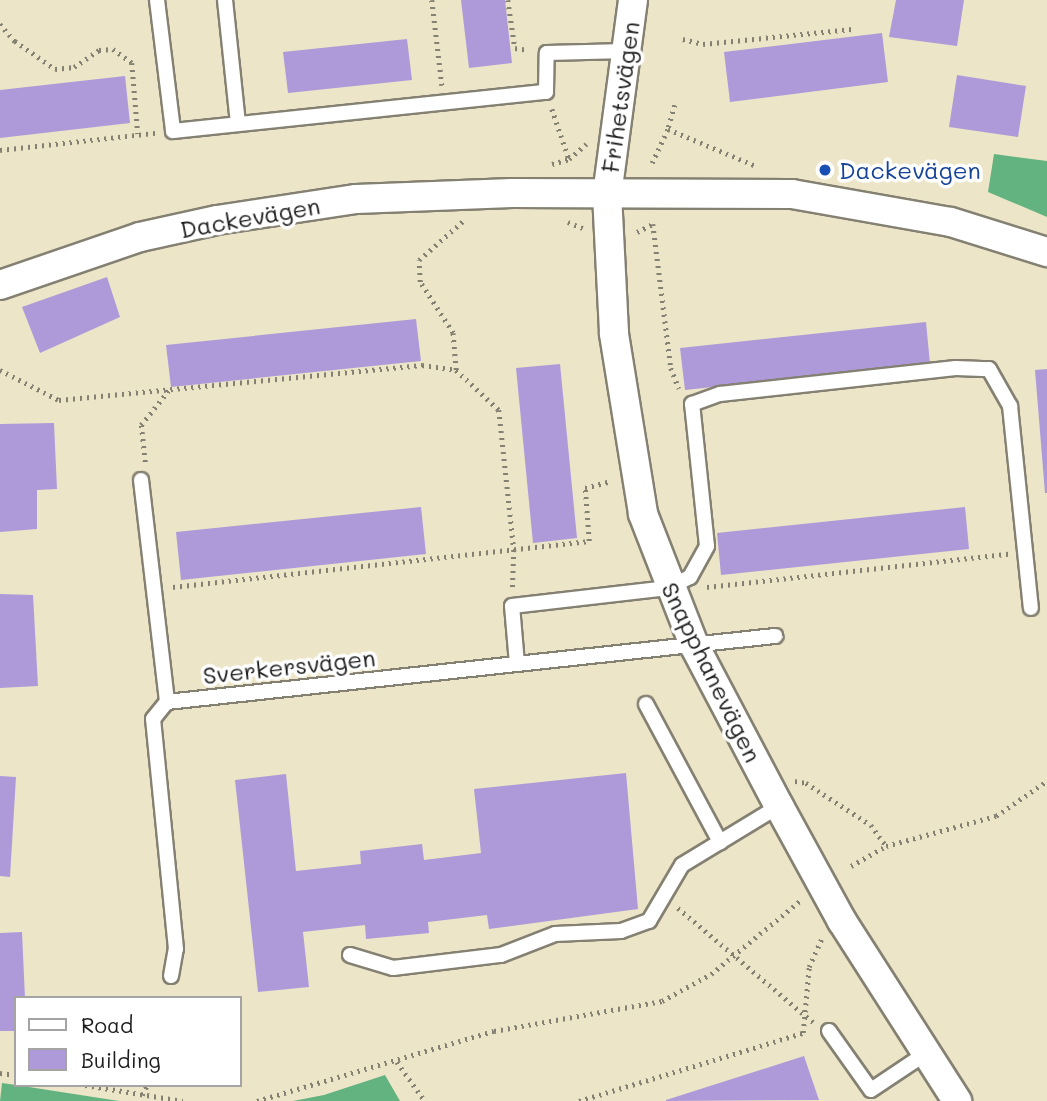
<!DOCTYPE html>
<html>
<head>
<meta charset="utf-8">
<style>
	body { margin:0 }
	#map { position:relative; width:1047px; height:1101px; overflow:hidden; background:#ede5c8; font-family:Mali,sans-serif }
	div>[style] { position:absolute }
	[style*='--x'] { left:calc(var(--x)*1px); top:calc(var(--y)*1px); width:calc(var(--w)*1px); rotate:calc(var(--a)*1deg) }
	.forest>* { inset:0; background:#62b380 }
	.building>* { inset:0; background:#ae9ad9 }
	.path>* { height:4.5px; margin-top:-2.25px; transform-origin:0; background:repeating-linear-gradient(90deg,#848072 0 2px,transparent 0 7px) }
	.roads { filter:drop-shadow(2px 0 #848072) drop-shadow(-2px 0 #848072) drop-shadow(0 2px #848072) drop-shadow(0 -2px #848072) }
	.service>* { height:14px; margin:-7px; padding:0 7px; transform-origin:7px; border-radius:7px; background:#fff }
	.minor>* { height:28px; margin:-14px; padding:0 14px; transform-origin:14px; border-radius:14px; background:#fff }
	.dots>* { width:19px; height:19px; translate:-50% -50%; box-sizing:border-box; border:4px solid #fff; border-radius:50% }
	span { translate:-50% -50%; white-space:nowrap; text-align:center; line-height:1.15; -webkit-text-stroke:7px #fff; paint-order:stroke }
	.street-label { font-size:24px; color:#1c1c1c }
	.transit-label { font-size:24px; color:#164399 }
	.left { translate:0 -50%; text-align:left }
	.legend { position:absolute; left:14px; top:996px; width:228px; height:91px; box-sizing:border-box; background:#fff; border:2px solid #a4a4a4; margin:0; padding:9px 12px; list-style:none; font-size:21px; color:#1c1c1c }
	.legend li { display:flex; align-items:center; gap:14px; height:35px }
	.legend b { width:35px; border:2px solid #a4a4a4 }
</style>
</head>
<body>
<div id="map">
	<div class="forest">
		<div style="clip-path:polygon(994px 154px,1047px 161px,1047px 217px,988px 192px)"></div>
		<div style="clip-path:polygon(385px 1075px,400px 1101px,293px 1101px,324px 1095px)"></div>
		<div style="clip-path:polygon(2px 1083px,16px 1085px,119px 1101px,0 1101px)"></div>
	</div>
	<div class="building">
		<div style="clip-path:polygon(461px 0,505px 0,512px 63px,469px 68px)"></div>
		<div style="clip-path:polygon(896px 0,964px 0,957px 46px,889px 37px)"></div>
		<div style="clip-path:polygon(882px 33px,888px 82px,730px 102px,724px 52px)"></div>
		<div style="clip-path:polygon(407px 39px,412px 80px,288px 93px,283px 52px)"></div>
		<div style="clip-path:polygon(957px 75px,1026px 86px,1018px 137px,949px 127px)"></div>
		<div style="clip-path:polygon(125px 76px,130px 123px,0 138px,0 90px)"></div>
		<div style="clip-path:polygon(107px 277px,120px 317px,40px 353px,22px 307px)"></div>
		<div style="clip-path:polygon(416px 319px,421px 361px,171px 387px,166px 345px)"></div>
		<div style="clip-path:polygon(926px 322px,930px 364px,685px 390px,680px 348px)"></div>
		<div style="clip-path:polygon(560px 364px,577px 538px,533px 543px,516px 368px)"></div>
		<div style="clip-path:polygon(1047px 369px,1047px 493px,1045px 493px,1035px 370px)"></div>
		<div style="clip-path:polygon(54px 423px,57px 489px,37px 490px,37px 529px,0 532px,0 424px)"></div>
		<div style="clip-path:polygon(421px 507px,426px 554px,181px 580px,176px 532px)"></div>
		<div style="clip-path:polygon(965px 507px,969px 549px,721px 575px,717px 533px)"></div>
		<div style="clip-path:polygon(0 594px,33px 595px,38px 686px,0 688px)"></div>
		<div style="clip-path:polygon(626px 773px,638px 909px,489px 929px,487px 915px,428px 922px,429px 933px,366px 939px,365px 925px,303px 932px,309px 987px,258px 992px,235px 780px,286px 774px,296px 871px,361px 864px,360px 851px,422px 844px,424px 860px,481px 853px,474px 789px)"></div>
		<div style="clip-path:polygon(0 776px,16px 777px,10px 877px,0 876px)"></div>
		<div style="clip-path:polygon(22px 932px,25px 998px,16px 998px,16px 1031px,0 1031px,0 933px)"></div>
		<div style="clip-path:polygon(804px 1056px,819px 1100px,666px 1101px,666px 1100px)"></div>
	</div>
	<div class="path">
		<div style="--x:432;--y:0;--w:86;--a:83.3"></div>
		<div style="--x:508;--y:0;--w:49;--a:81.7"></div>
		<div style="--x:515;--y:48;--w:13;--a:9"></div>
		<div style="--x:0;--y:24;--w:23;--a:49"></div>
		<div style="--x:15;--y:41;--w:49;--a:35"></div>
		<div style="--x:55;--y:69;--w:19;--a:-6"></div>
		<div style="--x:74;--y:67;--w:30;--a:-34"></div>
		<div style="--x:99;--y:50;--w:14;--a:-4"></div>
		<div style="--x:113;--y:49;--w:24;--a:36"></div>
		<div style="--x:132;--y:63;--w:71;--a:85.2"></div>
		<div style="--x:683;--y:39;--w:21;--a:14"></div>
		<div style="--x:703;--y:44;--w:150;--a:-5.7"></div>
		<div style="--x:675;--y:105;--w:25;--a:106"></div>
		<div style="--x:668;--y:129;--w:95;--a:22.8"></div>
		<div style="--x:552;--y:109;--w:53;--a:71.2"></div>
		<div style="--x:0;--y:150;--w:156;--a:-6.3"></div>
		<div style="--x:652;--y:163;--w:38;--a:-65"></div>
		<div style="--x:552;--y:164;--w:18;--a:-16"></div>
		<div style="--x:569;--y:159;--w:23;--a:-41"></div>
		<div style="--x:568;--y:222;--w:16;--a:22"></div>
		<div style="--x:637;--y:232;--w:18;--a:-27"></div>
		<div style="--x:653;--y:224;--w:145;--a:82.9"></div>
		<div style="--x:671;--y:368;--w:22;--a:69"></div>
		<div style="--x:0;--y:370;--w:66;--a:27"></div>
		<div style="--x:59;--y:400;--w:365;--a:-5.5"></div>
		<div style="--x:422;--y:365;--w:34;--a:8"></div>
		<div style="--x:456;--y:370;--w:59;--a:42.9"></div>
		<div style="--x:499;--y:410;--w:141;--a:83.9"></div>
		<div style="--x:514;--y:550;--w:37;--a:92"></div>
		<div style="--x:456;--y:370;--w:37;--a:-95"></div>
		<div style="--x:453;--y:333;--w:61;--a:-122.9"></div>
		<div style="--x:420;--y:282;--w:22;--a:-93"></div>
		<div style="--x:419;--y:260;--w:59;--a:-41.6"></div>
		<div style="--x:145;--y:462;--w:37;--a:-96"></div>
		<div style="--x:141;--y:425;--w:45;--a:-51.3"></div>
		<div style="--x:173;--y:587;--w:419;--a:-6.3"></div>
		<div style="--x:589;--y:541;--w:53;--a:-94.3"></div>
		<div style="--x:585;--y:488;--w:27;--a:-15"></div>
		<div style="--x:707;--y:587;--w:303;--a:-6.3"></div>
		<div style="--x:795;--y:781;--w:11;--a:10"></div>
		<div style="--x:806;--y:783;--w:77;--a:32.9"></div>
		<div style="--x:871;--y:825;--w:26;--a:54"></div>
		<div style="--x:851;--y:866;--w:40;--a:-29.7"></div>
		<div style="--x:886;--y:846;--w:114;--a:-15.3"></div>
		<div style="--x:996;--y:816;--w:62;--a:-34.5"></div>
		<div style="--x:678;--y:908;--w:177;--a:40.2"></div>
		<div style="--x:397;--y:1062;--w:48;--a:54.3"></div>
		<div style="--x:0;--y:1073;--w:16;--a:7"></div>
		<div style="--x:85;--y:1085;--w:99;--a:9.3"></div>
		<div style="--x:142;--y:1095;--w:11;--a:-63"></div>
		<div style="--x:257;--y:1101;--w:247;--a:-16.5"></div>
		<div style="--x:494;--y:1031;--w:171;--a:-10.1"></div>
		<div style="--x:662;--y:1001;--w:56;--a:-28.9"></div>
		<div style="--x:711;--y:974;--w:117;--a:-39.4"></div>
		<div style="--x:579;--y:1101;--w:234;--a:-16.9"></div>
		<div style="--x:803;--y:1033;--w:66;--a:-84.8"></div>
		<div style="--x:809;--y:967;--w:32;--a:-66"></div>
	</div>
	<div class="roads">
		<div class="service">
			<div style="--x:157;--y:0;--w:132;--a:83"></div>
			<div style="--x:173;--y:131;--w:375;--a:-6"></div>
			<div style="--x:546;--y:92;--w:39;--a:-89"></div>
			<div style="--x:547;--y:53;--w:79;--a:-1.5"></div>
			<div style="--x:225;--y:0;--w:124;--a:84"></div>
			<div style="--x:141;--y:480;--w:224;--a:83.3"></div>
			<div style="--x:517;--y:664;--w:58;--a:-94.9"></div>
			<div style="--x:512;--y:606;--w:157;--a:-6.6"></div>
			<div style="--x:668;--y:588;--w:25;--a:-27"></div>
			<div style="--x:690;--y:577;--w:35;--a:-61"></div>
			<div style="--x:707;--y:546;--w:143;--a:-96"></div>
			<div style="--x:692;--y:404;--w:30;--a:-20"></div>
			<div style="--x:720;--y:394;--w:237;--a:-6.3"></div>
			<div style="--x:956;--y:368;--w:33;--a:2"></div>
			<div style="--x:989;--y:369;--w:43;--a:60.4"></div>
			<div style="--x:1010;--y:406;--w:203;--a:84.1"></div>
			<div style="--x:646;--y:704;--w:157;--a:61.8"></div>
			<div style="--x:350;--y:955;--w:45;--a:16.8"></div>
			<div style="--x:393;--y:968;--w:109;--a:-6.9"></div>
			<div style="--x:501;--y:955;--w:58;--a:-21.3"></div>
			<div style="--x:555;--y:934;--w:66;--a:-2.6"></div>
			<div style="--x:621;--y:931;--w:30;--a:-20"></div>
			<div style="--x:649;--y:921;--w:65;--a:-59.5"></div>
			<div style="--x:682;--y:865;--w:114;--a:-31.3"></div>
			<div style="--x:171;--y:976;--w:27;--a:-80"></div>
			<div style="--x:176;--y:949;--w:231;--a:-95.7"></div>
			<div style="--x:153;--y:719;--w:22;--a:-51"></div>
			<div style="--x:167;--y:702;--w:612;--a:-6.2"></div>
			<div style="--x:829;--y:1031;--w:72;--a:54.6"></div>
			<div style="--x:871;--y:1090;--w:65;--a:-33.7"></div>
		</div>
		<div class="minor">
			<div style="--x:633;--y:0;--w:196;--a:97.6"></div>
			<div style="--x:607;--y:194;--w:140;--a:87.1"></div>
			<div style="--x:614;--y:334;--w:182;--a:80.8"></div>
			<div style="--x:643;--y:514;--w:141;--a:68.7"></div>
			<div style="--x:694;--y:645;--w:182;--a:62.2"></div>
			<div style="--x:779;--y:806;--w:131;--a:61.3"></div>
			<div style="--x:842;--y:921;--w:214;--a:57.4"></div>
			<div style="--x:0;--y:285;--w:148;--a:-18.9"></div>
			<div style="--x:140;--y:237;--w:79;--a:-12.4"></div>
			<div style="--x:217;--y:220;--w:141;--a:-8.6"></div>
			<div style="--x:356;--y:199;--w:156;--a:-2.2"></div>
			<div style="--x:512;--y:193;--w:280;--a:0.2"></div>
			<div style="--x:792;--y:194;--w:161;--a:10"></div>
			<div style="--x:951;--y:222;--w:101;--a:17.4"></div>
		</div>
	</div>
	<div class="dots">
		<div style="left:825px;top:170px;background:#1a4fb4"></div>
	</div>
	<div class="street-label">
		<span style="left:620px;top:97px;rotate:-82deg">Frihetsvägen</span>
		<span style="left:250px;top:217px;rotate:-10deg">Dackevägen</span>
		<span style="left:289px;top:666px;rotate:-6deg">Sverkersvägen</span>
		<span style="left:712px;top:672px;rotate:64deg">Snapphanevägen</span>
	</div>
	<div class="transit-label">
		<span class="left" style="left:839px;top:170px">Dackevägen</span>
	</div>
	<ul class="legend">
	<li><b style="height:9px;background:#fff"></b>Road</li>
	<li><b style="height:19px;background:#ae9ad9"></b>Building</li>
	</ul>
</div>
</body>
</html>
